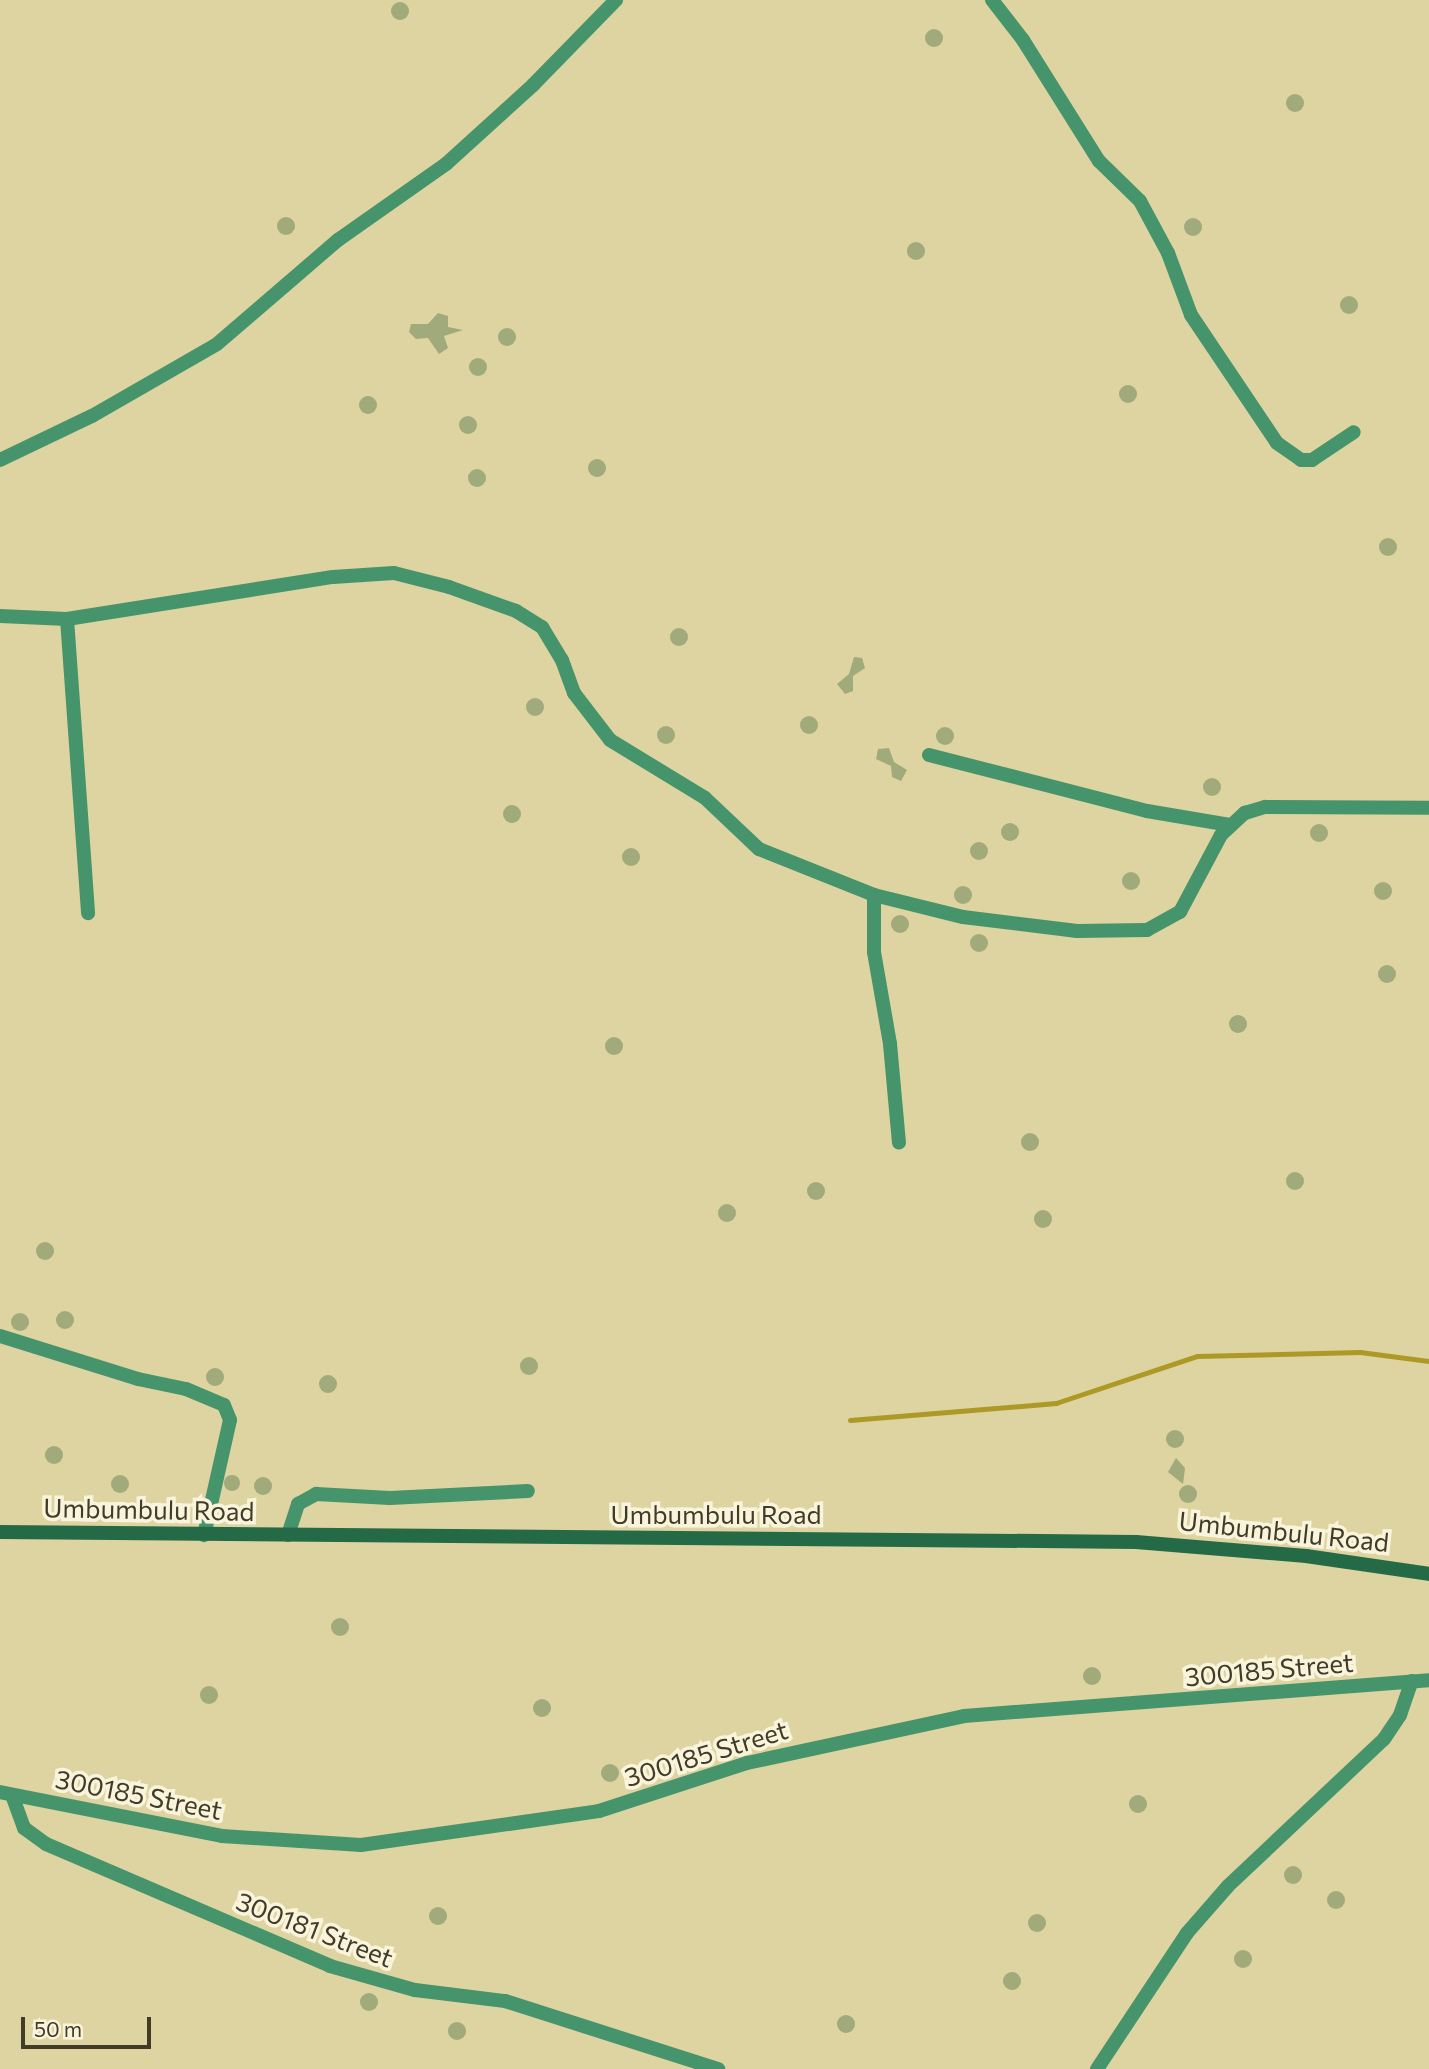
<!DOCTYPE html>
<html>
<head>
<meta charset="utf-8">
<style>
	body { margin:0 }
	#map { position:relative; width:1429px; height:2069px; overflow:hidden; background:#ddd4a2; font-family:Commissioner,sans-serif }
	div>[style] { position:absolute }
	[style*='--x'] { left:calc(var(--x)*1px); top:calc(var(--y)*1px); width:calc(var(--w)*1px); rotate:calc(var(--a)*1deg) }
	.stream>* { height:5px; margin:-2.5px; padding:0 2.5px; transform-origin:2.5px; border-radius:2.5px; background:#ae9926 }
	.building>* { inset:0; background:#a0aa7b }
	.round { border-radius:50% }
	.street>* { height:14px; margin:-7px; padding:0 7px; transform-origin:7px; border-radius:7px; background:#46946b }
	.secondary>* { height:14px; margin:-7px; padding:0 7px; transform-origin:7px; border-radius:7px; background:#246a47 }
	span { translate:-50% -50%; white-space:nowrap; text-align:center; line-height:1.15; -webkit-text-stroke:7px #f9f4db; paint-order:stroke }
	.street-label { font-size:26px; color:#403c27 }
	.scale { position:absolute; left:21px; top:2017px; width:130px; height:32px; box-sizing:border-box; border:4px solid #403c27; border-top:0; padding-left:9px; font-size:21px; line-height:24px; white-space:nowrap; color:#403c27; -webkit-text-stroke:5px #f9f4db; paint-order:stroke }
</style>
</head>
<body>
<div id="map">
	<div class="stream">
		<div style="--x:850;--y:1420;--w:207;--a:-4.7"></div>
		<div style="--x:1056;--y:1403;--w:149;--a:-18.4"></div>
		<div style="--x:1197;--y:1356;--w:163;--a:-1.4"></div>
		<div style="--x:1360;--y:1352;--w:70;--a:7.4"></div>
	</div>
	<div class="building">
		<div class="round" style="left:391px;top:2px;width:18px;height:18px"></div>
		<div class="round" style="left:925px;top:29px;width:18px;height:18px"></div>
		<div class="round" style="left:1286px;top:94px;width:18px;height:18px"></div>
		<div class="round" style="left:277px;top:217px;width:18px;height:18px"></div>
		<div class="round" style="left:1184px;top:218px;width:18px;height:18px"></div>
		<div class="round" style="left:907px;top:242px;width:18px;height:18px"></div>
		<div class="round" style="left:1340px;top:296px;width:18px;height:18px"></div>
		<div style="clip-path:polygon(438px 313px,448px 316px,448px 327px,463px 330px,444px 336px,448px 348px,439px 354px,428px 338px,416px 339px,409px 332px,411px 324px,428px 324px)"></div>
		<div class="round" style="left:498px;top:328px;width:18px;height:18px"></div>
		<div class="round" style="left:469px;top:358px;width:18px;height:18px"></div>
		<div class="round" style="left:1119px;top:385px;width:18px;height:18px"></div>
		<div class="round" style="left:359px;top:396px;width:18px;height:18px"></div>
		<div class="round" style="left:459px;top:416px;width:18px;height:18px"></div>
		<div class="round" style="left:588px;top:459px;width:18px;height:18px"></div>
		<div class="round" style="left:468px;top:469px;width:18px;height:18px"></div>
		<div class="round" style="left:1379px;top:538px;width:18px;height:18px"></div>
		<div class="round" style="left:670px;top:628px;width:18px;height:18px"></div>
		<div style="clip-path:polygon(854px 657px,862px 658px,865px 668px,853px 676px,853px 691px,845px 694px,837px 684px,849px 674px)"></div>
		<div class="round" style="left:526px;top:698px;width:18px;height:18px"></div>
		<div class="round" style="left:800px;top:716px;width:18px;height:18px"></div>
		<div class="round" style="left:657px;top:726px;width:18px;height:18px"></div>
		<div class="round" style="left:936px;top:727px;width:18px;height:18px"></div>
		<div style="clip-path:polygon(889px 748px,894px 762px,907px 770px,901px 781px,892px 777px,891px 766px,876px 759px,878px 749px)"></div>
		<div class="round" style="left:1203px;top:778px;width:18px;height:18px"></div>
		<div class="round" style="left:503px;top:805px;width:18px;height:18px"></div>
		<div class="round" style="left:1001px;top:823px;width:18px;height:18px"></div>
		<div class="round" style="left:1310px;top:824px;width:18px;height:18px"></div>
		<div class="round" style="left:970px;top:842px;width:18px;height:18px"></div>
		<div class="round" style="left:622px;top:848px;width:18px;height:18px"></div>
		<div class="round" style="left:1122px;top:872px;width:18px;height:18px"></div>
		<div class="round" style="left:1374px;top:882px;width:18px;height:18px"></div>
		<div class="round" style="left:954px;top:886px;width:18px;height:18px"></div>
		<div class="round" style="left:891px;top:915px;width:18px;height:18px"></div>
		<div class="round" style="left:970px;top:934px;width:18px;height:18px"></div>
		<div class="round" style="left:1378px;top:965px;width:18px;height:18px"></div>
		<div class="round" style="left:1229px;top:1015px;width:18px;height:18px"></div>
		<div class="round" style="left:605px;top:1037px;width:18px;height:18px"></div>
		<div class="round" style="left:1021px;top:1133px;width:18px;height:18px"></div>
		<div class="round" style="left:1286px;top:1172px;width:18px;height:18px"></div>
		<div class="round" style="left:807px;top:1182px;width:18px;height:18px"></div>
		<div class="round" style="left:718px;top:1204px;width:18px;height:18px"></div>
		<div class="round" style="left:1034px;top:1210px;width:18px;height:18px"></div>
		<div class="round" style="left:36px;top:1242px;width:18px;height:18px"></div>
		<div class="round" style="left:56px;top:1311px;width:18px;height:18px"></div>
		<div class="round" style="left:11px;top:1313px;width:18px;height:18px"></div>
		<div class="round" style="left:520px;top:1357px;width:18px;height:18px"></div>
		<div class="round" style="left:206px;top:1368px;width:18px;height:18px"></div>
		<div class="round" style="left:319px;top:1375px;width:18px;height:18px"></div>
		<div class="round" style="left:1166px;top:1430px;width:18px;height:18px"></div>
		<div class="round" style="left:45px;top:1446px;width:18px;height:18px"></div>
		<div style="clip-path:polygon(1176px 1458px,1185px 1468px,1183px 1484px,1168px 1472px)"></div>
		<div class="round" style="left:224px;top:1475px;width:16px;height:16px"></div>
		<div class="round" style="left:111px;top:1475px;width:18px;height:18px"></div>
		<div class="round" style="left:254px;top:1477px;width:18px;height:18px"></div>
		<div class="round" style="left:1179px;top:1485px;width:18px;height:18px"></div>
		<div class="round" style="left:331px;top:1618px;width:18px;height:18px"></div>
		<div class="round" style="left:1083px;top:1667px;width:18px;height:18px"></div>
		<div class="round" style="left:200px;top:1686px;width:18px;height:18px"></div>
		<div class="round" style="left:533px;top:1699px;width:18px;height:18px"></div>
		<div class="round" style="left:601px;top:1764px;width:18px;height:18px"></div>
		<div class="round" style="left:1129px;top:1795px;width:18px;height:18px"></div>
		<div class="round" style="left:1284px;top:1866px;width:18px;height:18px"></div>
		<div class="round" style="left:1327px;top:1891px;width:18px;height:18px"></div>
		<div class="round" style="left:429px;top:1907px;width:18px;height:18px"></div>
		<div class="round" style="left:1028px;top:1914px;width:18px;height:18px"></div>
		<div class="round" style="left:1234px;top:1950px;width:18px;height:18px"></div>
		<div class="round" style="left:1003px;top:1972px;width:18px;height:18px"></div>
		<div class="round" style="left:360px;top:1993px;width:18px;height:18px"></div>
		<div class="round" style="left:837px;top:2015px;width:18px;height:18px"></div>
		<div class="round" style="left:448px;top:2022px;width:18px;height:18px"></div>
	</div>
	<div class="street">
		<div style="--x:992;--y:0;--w:51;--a:52.2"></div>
		<div style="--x:1023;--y:40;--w:143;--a:57.9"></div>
		<div style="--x:1099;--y:161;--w:57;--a:44.3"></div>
		<div style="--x:1140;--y:201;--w:59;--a:61.7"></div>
		<div style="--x:1168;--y:253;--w:66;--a:69.6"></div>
		<div style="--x:1191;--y:315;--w:154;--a:56.1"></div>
		<div style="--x:1277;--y:443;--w:29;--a:35"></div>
		<div style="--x:1301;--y:460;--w:11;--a:0"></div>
		<div style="--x:1312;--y:460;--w:50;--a:-33.7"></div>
		<div style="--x:0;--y:460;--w:102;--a:-25.6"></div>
		<div style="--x:92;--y:416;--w:144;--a:-29.9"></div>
		<div style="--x:217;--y:344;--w:160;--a:-40.7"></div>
		<div style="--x:338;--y:240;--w:132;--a:-35.1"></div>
		<div style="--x:446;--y:164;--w:118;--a:-42.2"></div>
		<div style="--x:533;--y:85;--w:119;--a:-45.7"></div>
		<div style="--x:0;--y:616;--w:67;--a:2.6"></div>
		<div style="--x:67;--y:619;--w:269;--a:-9"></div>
		<div style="--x:333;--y:577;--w:61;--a:-3.8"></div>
		<div style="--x:394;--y:573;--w:57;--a:14.3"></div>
		<div style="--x:449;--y:587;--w:71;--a:19.7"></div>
		<div style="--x:516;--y:611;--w:31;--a:32"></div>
		<div style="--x:542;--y:627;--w:39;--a:59"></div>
		<div style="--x:562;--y:660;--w:35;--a:70"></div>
		<div style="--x:574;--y:693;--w:59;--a:52.5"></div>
		<div style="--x:610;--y:740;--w:111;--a:31.4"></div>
		<div style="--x:705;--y:798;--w:74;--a:43.4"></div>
		<div style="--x:759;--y:849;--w:124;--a:21.8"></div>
		<div style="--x:874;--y:895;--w:92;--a:13.9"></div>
		<div style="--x:963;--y:917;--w:115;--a:7"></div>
		<div style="--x:1077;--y:931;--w:70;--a:-0.8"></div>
		<div style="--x:1147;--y:930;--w:38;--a:-29"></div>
		<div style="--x:1180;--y:912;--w:87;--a:-62"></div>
		<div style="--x:1221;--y:835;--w:33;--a:-43"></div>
		<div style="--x:1245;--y:813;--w:21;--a:-17"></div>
		<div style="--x:1265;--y:807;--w:164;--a:0.3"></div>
		<div style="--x:67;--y:619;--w:295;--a:85.9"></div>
		<div style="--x:929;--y:755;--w:225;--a:14.4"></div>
		<div style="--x:1147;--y:811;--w:84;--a:9.6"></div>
		<div style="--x:874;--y:895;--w:57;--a:90"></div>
		<div style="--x:874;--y:952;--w:93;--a:80.1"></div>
		<div style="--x:890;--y:1044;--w:99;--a:84.8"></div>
		<div style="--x:0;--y:1336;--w:145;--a:17.3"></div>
		<div style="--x:138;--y:1379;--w:49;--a:11.8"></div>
		<div style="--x:186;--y:1389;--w:41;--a:22.8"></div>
		<div style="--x:224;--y:1405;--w:16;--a:68"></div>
		<div style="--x:230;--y:1420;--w:118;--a:102.7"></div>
		<div style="--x:288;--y:1535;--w:33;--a:-72"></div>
		<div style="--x:298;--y:1504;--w:21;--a:-29"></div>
		<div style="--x:316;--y:1494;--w:74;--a:3.1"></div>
		<div style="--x:390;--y:1498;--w:138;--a:-2.9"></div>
		<div style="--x:0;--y:1792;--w:226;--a:11.2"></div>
		<div style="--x:222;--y:1836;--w:139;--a:3.7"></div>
		<div style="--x:361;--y:1845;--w:240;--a:-8.1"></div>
		<div style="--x:599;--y:1811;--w:156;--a:-18"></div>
		<div style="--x:747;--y:1763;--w:222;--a:-12.2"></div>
		<div style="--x:964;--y:1716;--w:466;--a:-4.4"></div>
		<div style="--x:12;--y:1795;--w:35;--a:70"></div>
		<div style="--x:24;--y:1828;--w:27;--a:36"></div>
		<div style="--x:46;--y:1844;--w:309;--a:23.2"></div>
		<div style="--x:330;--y:1966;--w:88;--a:15.8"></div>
		<div style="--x:415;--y:1990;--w:91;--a:7"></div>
		<div style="--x:505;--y:2001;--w:224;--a:17.7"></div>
		<div style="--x:1097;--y:2069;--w:163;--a:-56.5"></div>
		<div style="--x:1187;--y:1933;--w:62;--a:-48.9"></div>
		<div style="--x:1228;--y:1886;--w:214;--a:-43.3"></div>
		<div style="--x:1384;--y:1739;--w:29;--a:-56"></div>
		<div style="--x:1400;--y:1715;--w:36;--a:-71"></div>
	</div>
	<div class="secondary">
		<div style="--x:0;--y:1532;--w:1136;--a:0.5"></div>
		<div style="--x:1136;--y:1542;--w:171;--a:4.7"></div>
		<div style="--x:1306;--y:1556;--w:124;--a:8.3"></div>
	</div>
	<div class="street-label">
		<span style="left:149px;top:1509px;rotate:1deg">Umbumbulu Road</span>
		<span style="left:716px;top:1514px">Umbumbulu Road</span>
		<span style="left:1284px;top:1531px;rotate:6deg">Umbumbulu Road</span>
		<span style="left:1269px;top:1669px;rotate:-5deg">300185 Street</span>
		<span style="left:706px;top:1753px;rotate:-17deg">300185 Street</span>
		<span style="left:139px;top:1794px;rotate:11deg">300185 Street</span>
		<span style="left:315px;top:1929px;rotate:21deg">300181 Street</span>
	</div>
	<div class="scale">50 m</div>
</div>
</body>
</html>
